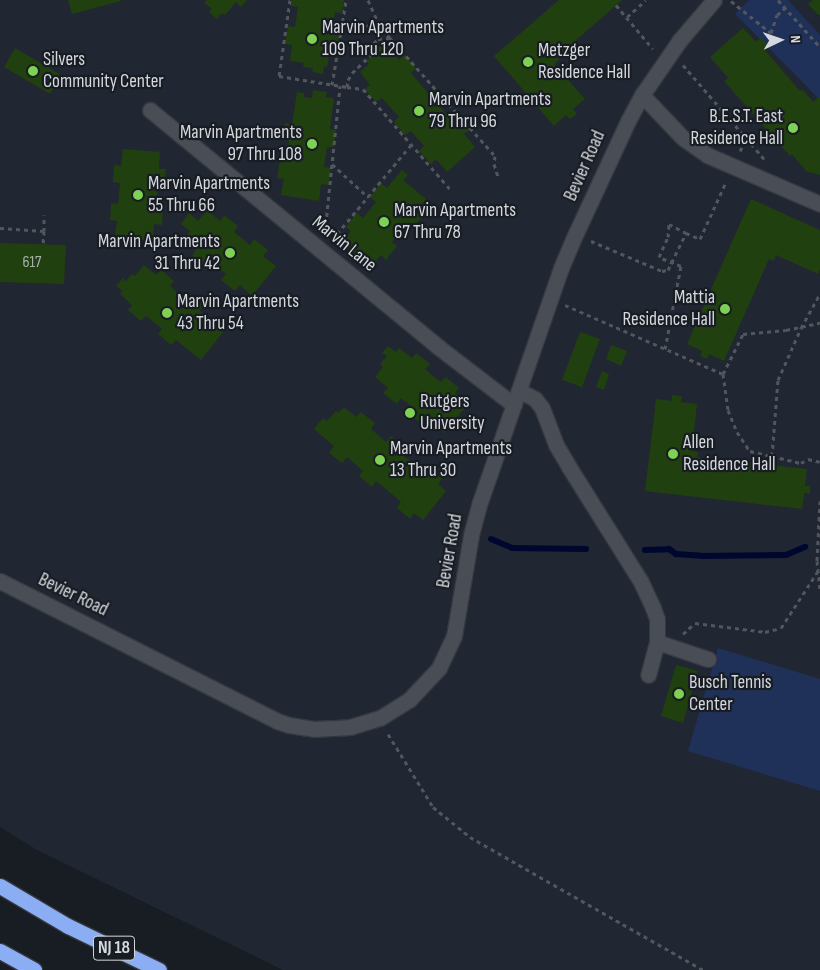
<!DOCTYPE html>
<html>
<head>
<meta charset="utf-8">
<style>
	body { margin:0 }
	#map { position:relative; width:820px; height:970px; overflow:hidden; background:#181c23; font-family:"Sofia Sans Condensed",sans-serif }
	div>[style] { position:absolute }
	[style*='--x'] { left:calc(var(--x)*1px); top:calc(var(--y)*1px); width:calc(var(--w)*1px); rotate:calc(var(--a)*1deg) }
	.built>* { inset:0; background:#202632 }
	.green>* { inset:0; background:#1f3158 }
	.stream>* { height:6px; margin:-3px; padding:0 3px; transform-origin:3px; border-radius:3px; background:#00072f }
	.building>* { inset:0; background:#214010 }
	.path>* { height:3px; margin-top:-1.5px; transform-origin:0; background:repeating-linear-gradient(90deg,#53565d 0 4px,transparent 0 8px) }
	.roads { filter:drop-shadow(1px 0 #36383e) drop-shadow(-1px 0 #36383e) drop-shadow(0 1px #36383e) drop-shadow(0 -1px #36383e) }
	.minor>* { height:15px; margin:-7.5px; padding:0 7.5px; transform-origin:7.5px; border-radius:7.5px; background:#494d55 }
	.highway>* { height:15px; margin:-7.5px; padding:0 7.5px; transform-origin:7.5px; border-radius:7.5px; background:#8aadf4 }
	.dots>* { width:14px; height:14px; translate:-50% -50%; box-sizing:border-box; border:2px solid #181c23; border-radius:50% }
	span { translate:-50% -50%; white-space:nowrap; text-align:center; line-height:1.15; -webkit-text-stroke:4.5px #181c23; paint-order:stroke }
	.number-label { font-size:16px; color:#a8b2aa }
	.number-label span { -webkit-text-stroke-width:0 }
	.shield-label span { padding:1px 4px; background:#181c23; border:1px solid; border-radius:4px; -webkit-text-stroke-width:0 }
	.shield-label { font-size:18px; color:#d5d8dd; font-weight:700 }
	.poi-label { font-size:19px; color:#d5d8dd }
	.left { translate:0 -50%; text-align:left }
	.right { translate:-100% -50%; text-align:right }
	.street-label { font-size:19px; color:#d5d8dd }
	.north { position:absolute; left:755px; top:15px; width:50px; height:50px; -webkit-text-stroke:4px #181c23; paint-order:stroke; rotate:87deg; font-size:14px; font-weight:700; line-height:20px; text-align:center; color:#d5d8dd }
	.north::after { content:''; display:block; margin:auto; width:18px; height:22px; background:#d5d8dd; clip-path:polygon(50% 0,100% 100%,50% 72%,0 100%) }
</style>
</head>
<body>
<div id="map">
	<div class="built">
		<div style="clip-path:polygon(0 0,820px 0,820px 970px,283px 970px,37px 850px,0 827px)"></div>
	</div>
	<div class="green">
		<div style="clip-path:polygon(749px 0,788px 0,820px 35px,820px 100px,735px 14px)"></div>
		<div style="clip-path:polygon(718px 648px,820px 679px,820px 791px,688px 751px)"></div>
	</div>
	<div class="stream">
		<div style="--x:491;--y:539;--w:23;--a:23"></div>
		<div style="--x:512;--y:548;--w:74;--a:0.8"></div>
		<div style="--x:645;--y:550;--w:24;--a:-2"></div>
		<div style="--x:669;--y:549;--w:9;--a:36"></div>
		<div style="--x:676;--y:554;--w:26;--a:4"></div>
		<div style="--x:702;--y:556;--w:84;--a:-0.7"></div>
		<div style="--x:786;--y:555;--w:21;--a:-23"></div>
	</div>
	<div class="building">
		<div style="clip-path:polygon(68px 0,121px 0,121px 1px,72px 14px)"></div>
		<div style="clip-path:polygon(207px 0,247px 0,241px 7px,236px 2px,225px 15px,222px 13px,217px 19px,209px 12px,212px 9px,204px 3px)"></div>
		<div style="clip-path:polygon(292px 0,344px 0,342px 13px,335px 12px,332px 33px,339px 34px,337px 51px,330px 50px,327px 67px,324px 66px,323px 74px,312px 72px,313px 68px,303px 67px,304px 63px,290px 61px,292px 45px,285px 44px,288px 26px,295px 27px,298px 7px,291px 6px)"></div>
		<div style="clip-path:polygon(559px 0,622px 0,557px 57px,560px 59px,554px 64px,585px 99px,573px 109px,577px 114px,570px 119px,566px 115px,554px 126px,494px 56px)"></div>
		<div style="clip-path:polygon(813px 0,820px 0,820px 15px,817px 14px,808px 4px)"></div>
		<div style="clip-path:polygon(743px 28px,756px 42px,761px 38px,768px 46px,764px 49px,800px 91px,802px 89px,813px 102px,819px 97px,820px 98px,820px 175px,806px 171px,792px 154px,790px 156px,724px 81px,728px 78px,710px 57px)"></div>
		<div style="clip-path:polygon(382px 40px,399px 60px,404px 55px,416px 68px,411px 73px,428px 93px,433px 88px,445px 101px,439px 106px,453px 121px,458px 117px,470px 130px,464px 134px,475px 147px,447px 172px,436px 159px,431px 164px,419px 151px,424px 146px,411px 131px,405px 135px,394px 122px,399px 117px,382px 98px,376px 102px,365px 89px,370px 85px,360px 72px,369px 64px,366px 61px,376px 53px,371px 49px)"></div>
		<div style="clip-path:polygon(15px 48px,61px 75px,50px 94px,4px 67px)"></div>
		<div style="clip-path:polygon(313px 90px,327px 92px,326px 97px,334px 98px,330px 129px,336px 130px,334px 147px,327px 147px,324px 167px,331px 168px,328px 185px,321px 184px,319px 201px,281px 195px,284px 179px,277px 178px,280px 161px,286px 162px,289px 141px,283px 140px,285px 123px,292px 124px,297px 92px,304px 93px,304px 97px,312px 98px)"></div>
		<div style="clip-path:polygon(123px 149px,160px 152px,159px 169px,166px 169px,164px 187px,158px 186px,156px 207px,163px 207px,162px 225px,154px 224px,153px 240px,140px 240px,140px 244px,119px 242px,119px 238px,115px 237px,117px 221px,110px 220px,111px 203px,118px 204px,120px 183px,113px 182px,114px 165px,121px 166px)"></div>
		<div style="clip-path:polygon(402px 170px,408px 175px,403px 180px,426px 199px,416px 212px,422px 217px,410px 230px,405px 225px,392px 242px,397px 246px,386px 260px,381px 255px,370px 268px,368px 266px,365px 270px,348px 255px,351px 252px,341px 244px,351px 231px,346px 227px,357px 213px,363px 218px,376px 202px,370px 197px,381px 183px,387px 188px)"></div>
		<div style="clip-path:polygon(751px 199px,820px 230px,820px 269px,818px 274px,776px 255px,774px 261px,769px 259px,724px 361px,709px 354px,707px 359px,700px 356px,702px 351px,687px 344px)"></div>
		<div style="clip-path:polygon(207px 210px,220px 221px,224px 215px,238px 226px,234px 232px,250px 245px,254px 239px,268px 250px,263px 256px,276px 266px,252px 296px,240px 285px,235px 291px,221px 280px,226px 274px,210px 261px,205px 267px,192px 256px,196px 250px,183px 240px,190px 231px,181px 224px,189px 213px,198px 221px)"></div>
		<div style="clip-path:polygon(0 243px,66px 245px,64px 284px,0 282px)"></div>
		<div style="clip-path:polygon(144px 265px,156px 275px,161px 270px,174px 281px,170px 286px,186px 300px,190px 294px,204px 305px,199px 310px,224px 331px,201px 360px,176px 340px,171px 345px,158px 334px,162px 329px,146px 316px,141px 321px,128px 310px,132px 305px,120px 294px,122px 291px,116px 286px,123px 278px,126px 281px,132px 274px,135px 276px)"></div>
		<div style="clip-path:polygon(580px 332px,600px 339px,582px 387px,562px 380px)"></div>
		<div style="clip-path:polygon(611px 345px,627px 351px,621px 366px,606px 359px)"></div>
		<div style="clip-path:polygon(388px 346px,396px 352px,399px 348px,412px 358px,416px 353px,430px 364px,425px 369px,441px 382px,446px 377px,459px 388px,455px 393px,468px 404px,444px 433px,431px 423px,427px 428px,413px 417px,418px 412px,401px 398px,397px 404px,383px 393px,388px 388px,375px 377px,383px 367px,380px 364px,387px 356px,382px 353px)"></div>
		<div style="clip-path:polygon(602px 371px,609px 374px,604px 390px,596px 387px)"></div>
		<div style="clip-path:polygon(672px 395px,682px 396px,681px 402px,697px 404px,692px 451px,698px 452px,697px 457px,807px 469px,805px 486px,810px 486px,810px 494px,804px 493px,802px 509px,645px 491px,656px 399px,672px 401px)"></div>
		<div style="clip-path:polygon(344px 407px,356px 417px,361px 412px,375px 423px,371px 429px,386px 442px,391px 436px,404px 447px,400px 453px,425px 473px,429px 468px,442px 479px,438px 484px,446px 491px,423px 520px,414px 513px,410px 519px,397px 508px,401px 502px,376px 481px,372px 487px,359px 476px,363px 471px,347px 457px,342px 463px,329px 453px,334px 446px,314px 429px,323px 418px,327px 421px,336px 411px,338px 413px)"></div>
		<div style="clip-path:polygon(676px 665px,698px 671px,683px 723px,661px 716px)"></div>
	</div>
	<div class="path">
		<div style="--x:290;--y:0;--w:77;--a:98.2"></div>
		<div style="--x:279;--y:76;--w:69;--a:9.2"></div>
		<div style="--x:347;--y:87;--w:7;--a:-82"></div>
		<div style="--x:348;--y:80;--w:8;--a:-60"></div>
		<div style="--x:352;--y:73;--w:28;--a:-44"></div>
		<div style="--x:372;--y:54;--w:6;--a:-129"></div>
		<div style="--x:368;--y:49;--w:14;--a:-45"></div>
		<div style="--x:378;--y:39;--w:12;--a:-5"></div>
		<div style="--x:368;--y:0;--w:24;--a:66"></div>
		<div style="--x:378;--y:22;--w:20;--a:53"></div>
		<div style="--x:390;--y:38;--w:158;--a:48.3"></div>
		<div style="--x:495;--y:156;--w:8;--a:97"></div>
		<div style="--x:494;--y:164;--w:16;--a:72"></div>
		<div style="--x:778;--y:0;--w:63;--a:48.2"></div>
		<div style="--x:731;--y:1;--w:51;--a:38.7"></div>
		<div style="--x:771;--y:33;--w:19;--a:-72"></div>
		<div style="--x:777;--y:15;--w:11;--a:-41"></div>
		<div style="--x:616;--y:5;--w:57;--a:49.9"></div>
		<div style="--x:627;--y:17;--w:25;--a:-42"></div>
		<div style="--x:342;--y:23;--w:25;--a:7"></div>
		<div style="--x:367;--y:26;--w:12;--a:-20"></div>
		<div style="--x:683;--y:65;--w:125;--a:49.2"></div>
		<div style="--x:332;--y:85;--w:86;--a:-80.6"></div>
		<div style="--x:347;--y:87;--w:16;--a:7"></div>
		<div style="--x:363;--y:89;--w:133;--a:49"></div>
		<div style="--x:740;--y:151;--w:15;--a:-62"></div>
		<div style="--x:332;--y:164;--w:49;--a:42.5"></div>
		<div style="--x:0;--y:228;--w:44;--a:3.9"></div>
		<div style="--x:44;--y:231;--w:13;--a:94"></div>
		<div style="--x:44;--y:231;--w:16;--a:-90"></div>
		<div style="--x:325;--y:232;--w:147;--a:-84.1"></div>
		<div style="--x:332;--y:240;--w:124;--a:-50.3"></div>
		<div style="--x:591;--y:241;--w:77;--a:22.9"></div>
		<div style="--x:662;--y:271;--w:6;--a:-9"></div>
		<div style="--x:668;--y:270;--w:41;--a:-64.1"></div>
		<div style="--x:686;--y:233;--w:15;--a:23"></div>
		<div style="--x:700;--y:239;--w:63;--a:-65.5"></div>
		<div style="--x:565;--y:305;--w:172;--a:23.6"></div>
		<div style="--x:723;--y:374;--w:36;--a:82"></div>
		<div style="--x:728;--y:410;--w:24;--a:68"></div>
		<div style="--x:737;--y:432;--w:23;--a:56"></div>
		<div style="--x:750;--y:451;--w:23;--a:13"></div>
		<div style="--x:772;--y:456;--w:76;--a:-85.5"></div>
		<div style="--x:778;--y:380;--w:57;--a:-66.1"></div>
		<div style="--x:801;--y:328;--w:39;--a:-61"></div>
		<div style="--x:665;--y:349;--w:85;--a:-79.1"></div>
		<div style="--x:681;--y:266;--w:24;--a:-158"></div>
		<div style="--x:659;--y:257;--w:22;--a:-66"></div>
		<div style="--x:668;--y:237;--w:13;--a:-86"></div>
		<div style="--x:669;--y:224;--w:19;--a:28"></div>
		<div style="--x:723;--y:374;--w:45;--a:-63.4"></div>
		<div style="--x:743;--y:334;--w:43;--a:-5.3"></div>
		<div style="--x:786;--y:330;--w:35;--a:-12"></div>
		<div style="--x:772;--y:456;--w:30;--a:14"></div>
		<div style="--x:801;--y:463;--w:8;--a:-30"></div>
		<div style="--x:808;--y:459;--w:12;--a:14"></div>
		<div style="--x:820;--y:501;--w:60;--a:92.9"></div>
		<div style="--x:817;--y:561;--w:30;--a:84"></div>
		<div style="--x:683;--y:634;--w:16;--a:-43"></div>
		<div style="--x:695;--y:623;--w:71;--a:7.3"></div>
		<div style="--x:765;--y:632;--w:16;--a:-14"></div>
		<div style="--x:781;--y:628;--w:68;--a:-57"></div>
		<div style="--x:388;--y:734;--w:86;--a:58.3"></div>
		<div style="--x:433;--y:807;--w:48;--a:39"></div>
		<div style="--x:470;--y:837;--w:268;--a:29.7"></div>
	</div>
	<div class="roads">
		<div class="minor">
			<div style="--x:642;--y:95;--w:59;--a:46.4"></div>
			<div style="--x:683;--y:138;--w:29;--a:35"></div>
			<div style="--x:707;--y:155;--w:123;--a:23.4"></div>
			<div style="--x:150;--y:110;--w:372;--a:39.4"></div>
			<div style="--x:437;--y:346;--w:97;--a:37.5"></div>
			<div style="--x:520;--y:391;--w:17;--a:28"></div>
			<div style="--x:535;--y:399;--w:11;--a:52"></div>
			<div style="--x:542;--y:408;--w:40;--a:69"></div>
			<div style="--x:556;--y:445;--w:26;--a:59"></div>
			<div style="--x:569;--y:467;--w:136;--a:57.9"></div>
			<div style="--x:641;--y:582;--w:29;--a:65"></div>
			<div style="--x:653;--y:608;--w:12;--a:70"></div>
			<div style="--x:657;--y:619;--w:23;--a:90"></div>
			<div style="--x:657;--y:642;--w:34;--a:105"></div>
			<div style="--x:0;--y:581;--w:310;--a:26.8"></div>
			<div style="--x:277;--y:721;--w:13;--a:18"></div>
			<div style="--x:289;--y:725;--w:25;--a:9"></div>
			<div style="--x:314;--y:729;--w:36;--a:-3"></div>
			<div style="--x:350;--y:727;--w:31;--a:-17"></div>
			<div style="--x:380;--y:718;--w:34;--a:-32"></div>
			<div style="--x:409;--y:700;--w:44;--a:-46.8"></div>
			<div style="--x:439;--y:668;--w:35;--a:-65"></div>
			<div style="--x:454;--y:636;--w:102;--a:-80.4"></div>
			<div style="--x:471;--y:535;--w:34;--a:-75"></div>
			<div style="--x:480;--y:502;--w:248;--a:-70.9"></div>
			<div style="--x:561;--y:268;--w:38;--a:-67"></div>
			<div style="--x:576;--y:233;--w:123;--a:-65.1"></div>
			<div style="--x:628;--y:121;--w:30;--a:-62"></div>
			<div style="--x:642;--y:95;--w:67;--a:-55.4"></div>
			<div style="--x:680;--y:40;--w:52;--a:-49.6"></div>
			<div style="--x:657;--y:642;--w:54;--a:18.4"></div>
		</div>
		<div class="highway">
			<div style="--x:0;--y:886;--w:79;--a:30.5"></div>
			<div style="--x:68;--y:926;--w:101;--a:25.8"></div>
			<div style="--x:0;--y:951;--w:39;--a:29"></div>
		</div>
	</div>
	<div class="dots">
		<div style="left:312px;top:39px;background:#7ed153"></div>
		<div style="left:528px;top:62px;background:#7ed153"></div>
		<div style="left:33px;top:71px;background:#7ed153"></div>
		<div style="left:419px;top:111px;background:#7ed153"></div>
		<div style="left:793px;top:128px;background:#7ed153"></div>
		<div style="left:312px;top:144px;background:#7ed153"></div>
		<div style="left:138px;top:195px;background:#7ed153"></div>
		<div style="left:384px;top:222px;background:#7ed153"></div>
		<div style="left:230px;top:253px;background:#7ed153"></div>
		<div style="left:725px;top:309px;background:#7ed153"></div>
		<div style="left:167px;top:313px;background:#7ed153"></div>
		<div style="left:410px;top:413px;background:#7ed153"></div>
		<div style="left:673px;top:454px;background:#7ed153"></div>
		<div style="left:380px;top:460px;background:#7ed153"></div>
		<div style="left:679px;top:694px;background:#7ed153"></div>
	</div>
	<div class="number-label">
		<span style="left:32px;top:263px">617</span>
	</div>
	<div class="shield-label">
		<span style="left:114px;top:948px">NJ 18</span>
	</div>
	<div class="poi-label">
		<span class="left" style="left:322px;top:39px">Marvin Apartments<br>109 Thru 120</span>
		<span class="left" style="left:538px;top:62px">Metzger<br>Residence Hall</span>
		<span class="left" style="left:43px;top:71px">Silvers<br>Community Center</span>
		<span class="left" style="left:429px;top:111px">Marvin Apartments<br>79 Thru 96</span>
		<span class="right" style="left:783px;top:128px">B.E.S.T. East<br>Residence Hall</span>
		<span class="right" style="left:302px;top:144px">Marvin Apartments<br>97 Thru 108</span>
		<span class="left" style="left:148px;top:195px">Marvin Apartments<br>55 Thru 66</span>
		<span class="left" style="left:394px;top:222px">Marvin Apartments<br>67 Thru 78</span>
		<span class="right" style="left:220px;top:253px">Marvin Apartments<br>31 Thru 42</span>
		<span class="right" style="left:715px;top:309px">Mattia<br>Residence Hall</span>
		<span class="left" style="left:177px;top:313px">Marvin Apartments<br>43 Thru 54</span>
		<span class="left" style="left:420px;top:413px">Rutgers<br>University</span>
		<span class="left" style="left:683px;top:454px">Allen<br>Residence Hall</span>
		<span class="left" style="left:390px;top:460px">Marvin Apartments<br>13 Thru 30</span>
		<span class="left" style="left:689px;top:694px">Busch Tennis<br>Center</span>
	</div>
	<div class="street-label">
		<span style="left:585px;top:166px;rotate:-66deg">Bevier Road</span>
		<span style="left:344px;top:244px;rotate:39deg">Marvin Lane</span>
		<span style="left:450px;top:551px;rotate:-80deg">Bevier Road</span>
		<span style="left:73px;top:595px;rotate:26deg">Bevier Road</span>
	</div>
	<div class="north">N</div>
</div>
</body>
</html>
